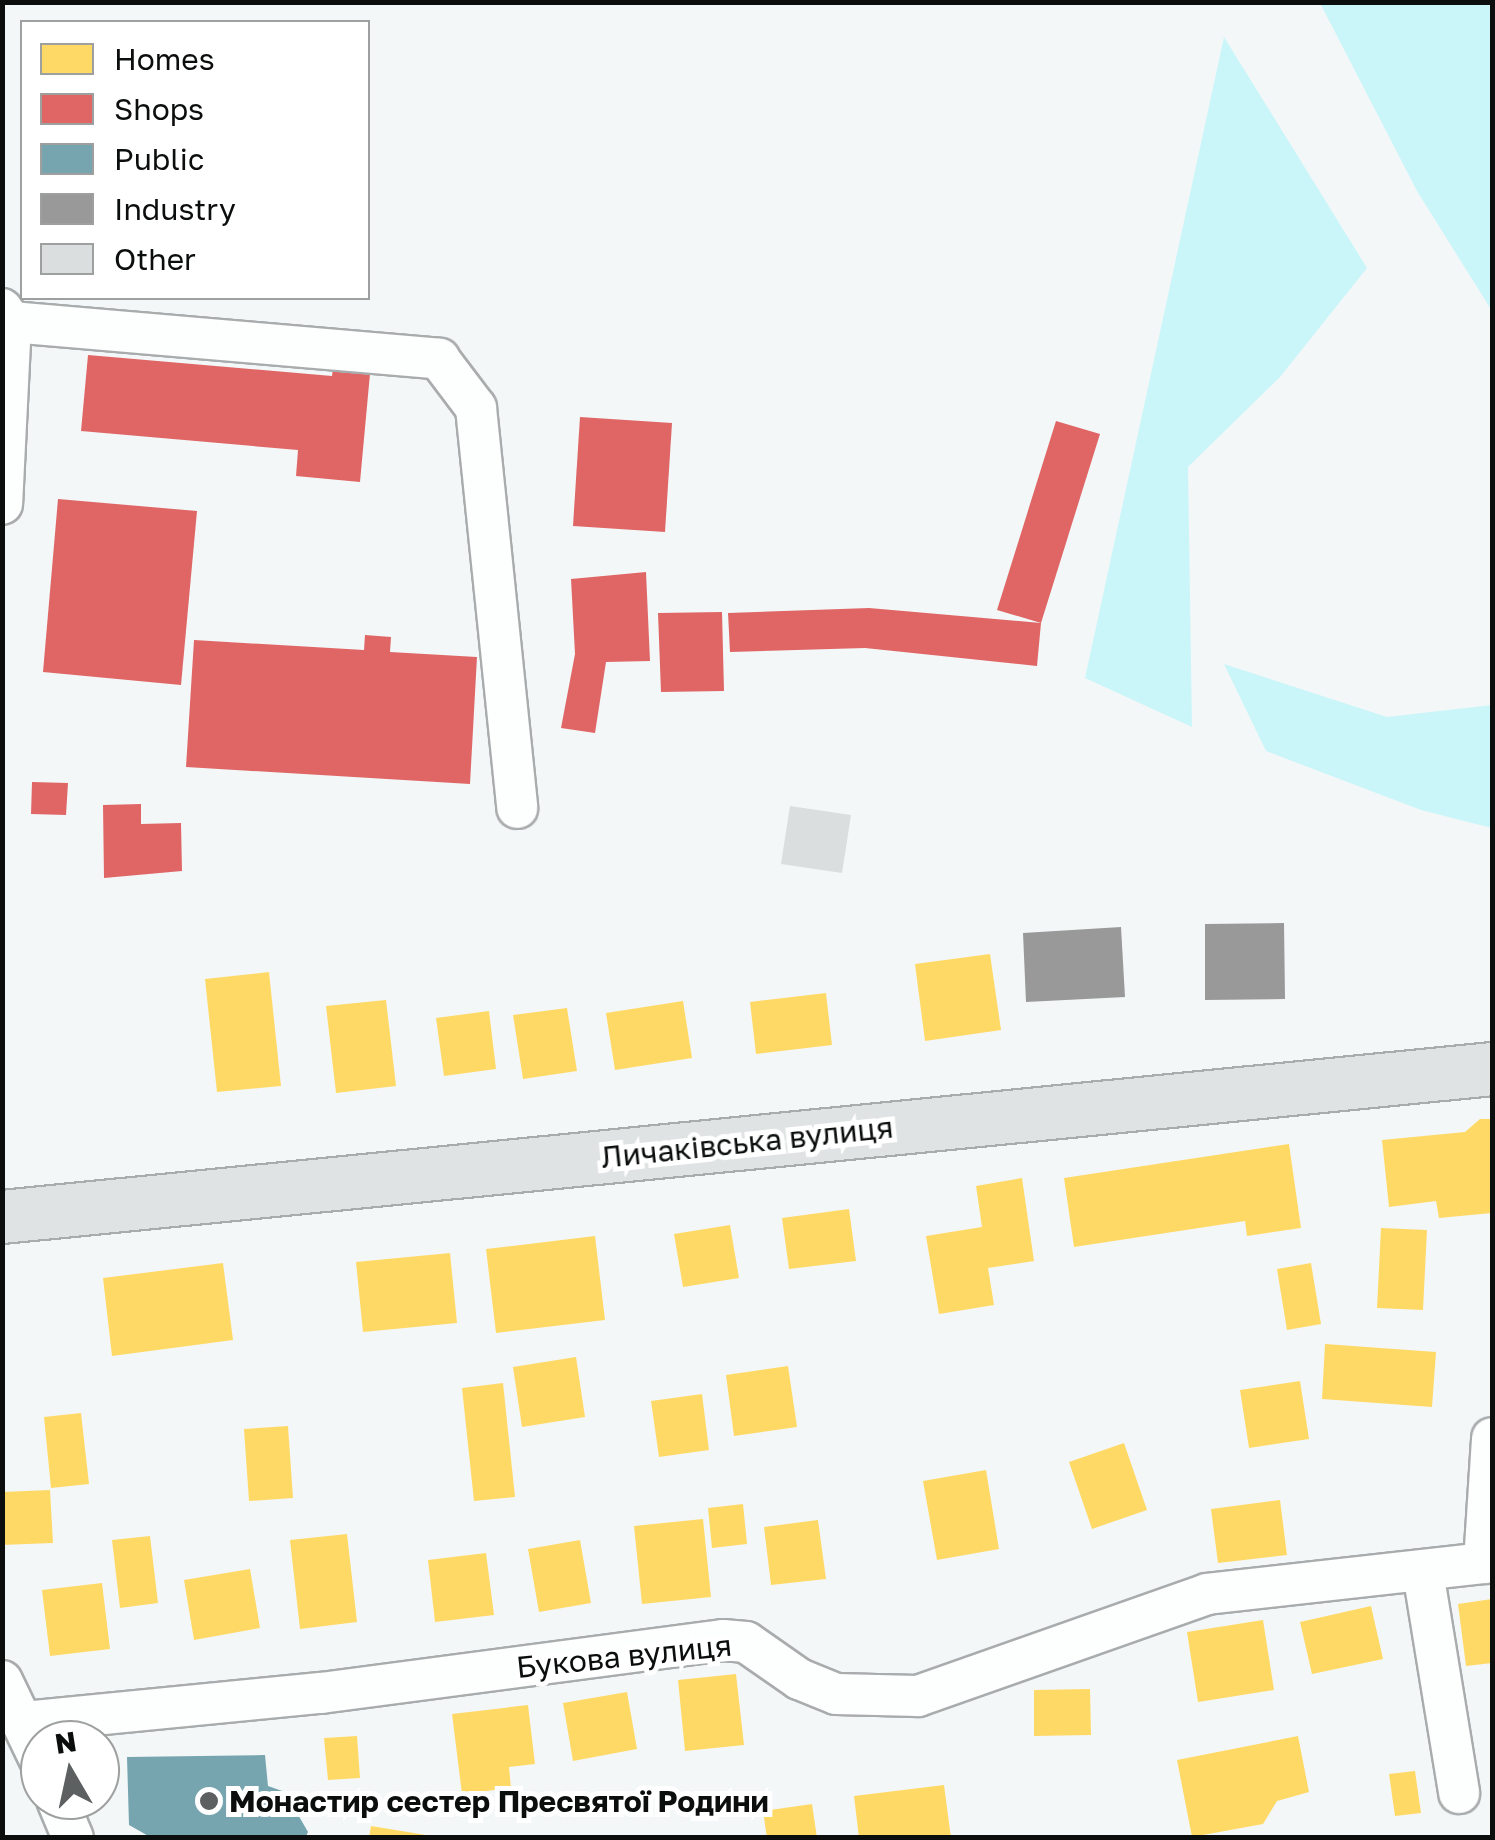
<!DOCTYPE html>
<html>
<head>
<meta charset="utf-8">
<style>
	body { margin:0 }
	#map { position:relative; width:1495px; height:1840px; overflow:hidden; background:#f3f7f8; font-family:"Golos Text",sans-serif }
	div>[style] { position:absolute }
	[style*='--x'] { left:calc(var(--x)*1px); top:calc(var(--y)*1px); width:calc(var(--w)*1px); rotate:calc(var(--a)*1deg) }
	.green>* { inset:0; background:#caf6f9 }
	.homes>* { inset:0; background:#ffd966 }
	.shops>* { inset:0; background:#e06666 }
	.public>* { inset:0; background:#76a5af }
	.industry>* { inset:0; background:#999 }
	.building>* { inset:0; background:#dbdedf }
	.roads { filter:drop-shadow(2px 0 #a9acad) drop-shadow(-2px 0 #a9acad) drop-shadow(0 2px #a9acad) drop-shadow(0 -2px #a9acad) }
	.minor>* { height:40px; margin:-20px; padding:0 20px; transform-origin:20px; border-radius:20px; background:#fdfefe }
	.major>* { height:52px; margin:-26px; padding:0 26px; transform-origin:26px; border-radius:26px; background:#dfe3e4 }
	.dots>* { width:28px; height:28px; translate:-50% -50%; box-sizing:border-box; border:5px solid #fff; border-radius:50% }
	span { translate:-50% -50%; white-space:nowrap; text-align:center; line-height:1.15; -webkit-text-stroke:10px #fff; paint-order:stroke }
	.street-label { font-size:30px; color:#0c0e0e }
	.poi-label { font-size:30px; color:#0c0e0e; font-weight:700 }
	.left { translate:0 -50%; text-align:left }
	.frame { position:absolute; inset:0; border:5px solid #0c0e0e; pointer-events:none }
	.legend { position:absolute; left:20px; top:20px; width:350px; height:280px; box-sizing:border-box; background:#fff; border:2px solid #9e9f9f; margin:0; padding:12px 18px; list-style:none; font-size:30px; color:#0c0e0e }
	.legend li { display:flex; align-items:center; gap:20px; height:50px }
	.legend b { width:50px; border:2px solid #9e9f9f }
	.north { position:absolute; left:20px; top:1720px; width:100px; height:100px; box-sizing:border-box; background:#fff; border:2px solid #9e9f9f; border-radius:50%; rotate:351deg; font-size:28px; font-weight:700; line-height:40px; text-align:center; color:#0c0e0e }
	.north::after { content:''; display:block; margin:auto; width:35px; height:45px; background:#5d6060; clip-path:polygon(50% 0,100% 100%,50% 72%,0 100%) }
</style>
</head>
<body>
<div id="map">
	<div class="green">
		<div style="clip-path:polygon(1320px 3px,1492px 3px,1492px 311px,1417px 191px)"></div>
		<div style="clip-path:polygon(1224px 37px,1367px 268px,1280px 377px,1188px 467px,1192px 727px,1085px 678px)"></div>
		<div style="clip-path:polygon(1224px 664px,1387px 717px,1492px 705px,1492px 828px,1421px 810px,1266px 751px)"></div>
	</div>
	<div class="homes">
		<div style="clip-path:polygon(990px 954px,1001px 1030px,925px 1041px,915px 964px)"></div>
		<div style="clip-path:polygon(269px 972px,281px 1086px,217px 1092px,205px 979px)"></div>
		<div style="clip-path:polygon(826px 993px,832px 1045px,756px 1054px,750px 1002px)"></div>
		<div style="clip-path:polygon(386px 1000px,396px 1086px,336px 1093px,326px 1006px)"></div>
		<div style="clip-path:polygon(683px 1001px,692px 1058px,615px 1070px,606px 1013px)"></div>
		<div style="clip-path:polygon(567px 1008px,577px 1071px,523px 1079px,513px 1015px)"></div>
		<div style="clip-path:polygon(489px 1011px,496px 1069px,444px 1076px,436px 1018px)"></div>
		<div style="clip-path:polygon(1480px 1119px,1492px 1119px,1492px 1213px,1439px 1218px,1436px 1201px,1389px 1207px,1382px 1140px,1465px 1132px)"></div>
		<div style="clip-path:polygon(1289px 1144px,1301px 1228px,1247px 1236px,1245px 1221px,1074px 1247px,1064px 1178px)"></div>
		<div style="clip-path:polygon(1022px 1178px,1034px 1261px,988px 1268px,994px 1305px,939px 1314px,926px 1236px,982px 1227px,976px 1186px)"></div>
		<div style="clip-path:polygon(849px 1209px,856px 1261px,789px 1269px,782px 1218px)"></div>
		<div style="clip-path:polygon(730px 1225px,739px 1278px,683px 1287px,674px 1234px)"></div>
		<div style="clip-path:polygon(1381px 1228px,1427px 1230px,1423px 1310px,1377px 1308px)"></div>
		<div style="clip-path:polygon(595px 1236px,605px 1320px,496px 1333px,486px 1249px)"></div>
		<div style="clip-path:polygon(450px 1253px,457px 1323px,363px 1332px,356px 1262px)"></div>
		<div style="clip-path:polygon(223px 1263px,233px 1340px,112px 1356px,103px 1278px)"></div>
		<div style="clip-path:polygon(1311px 1263px,1321px 1324px,1287px 1330px,1277px 1269px)"></div>
		<div style="clip-path:polygon(1325px 1344px,1436px 1352px,1432px 1407px,1322px 1399px)"></div>
		<div style="clip-path:polygon(576px 1357px,585px 1417px,522px 1427px,513px 1367px)"></div>
		<div style="clip-path:polygon(788px 1366px,797px 1427px,734px 1436px,726px 1375px)"></div>
		<div style="clip-path:polygon(1300px 1381px,1309px 1439px,1249px 1448px,1240px 1390px)"></div>
		<div style="clip-path:polygon(503px 1383px,515px 1497px,474px 1501px,462px 1388px)"></div>
		<div style="clip-path:polygon(702px 1394px,709px 1450px,659px 1457px,651px 1401px)"></div>
		<div style="clip-path:polygon(81px 1413px,89px 1484px,51px 1488px,44px 1417px)"></div>
		<div style="clip-path:polygon(288px 1426px,293px 1498px,249px 1501px,244px 1429px)"></div>
		<div style="clip-path:polygon(1124px 1443px,1147px 1510px,1092px 1529px,1069px 1462px)"></div>
		<div style="clip-path:polygon(986px 1470px,999px 1549px,937px 1560px,923px 1481px)"></div>
		<div style="clip-path:polygon(50px 1490px,53px 1543px,2px 1545px,2px 1492px)"></div>
		<div style="clip-path:polygon(1280px 1500px,1287px 1555px,1218px 1563px,1211px 1509px)"></div>
		<div style="clip-path:polygon(743px 1504px,747px 1544px,712px 1548px,708px 1508px)"></div>
		<div style="clip-path:polygon(703px 1519px,711px 1597px,642px 1604px,634px 1526px)"></div>
		<div style="clip-path:polygon(818px 1520px,826px 1579px,771px 1585px,764px 1527px)"></div>
		<div style="clip-path:polygon(347px 1534px,357px 1622px,300px 1629px,290px 1540px)"></div>
		<div style="clip-path:polygon(150px 1536px,158px 1603px,120px 1608px,112px 1540px)"></div>
		<div style="clip-path:polygon(580px 1540px,591px 1603px,539px 1612px,528px 1549px)"></div>
		<div style="clip-path:polygon(486px 1553px,494px 1615px,435px 1622px,428px 1560px)"></div>
		<div style="clip-path:polygon(250px 1569px,260px 1628px,194px 1640px,184px 1580px)"></div>
		<div style="clip-path:polygon(102px 1583px,110px 1649px,50px 1656px,42px 1590px)"></div>
		<div style="clip-path:polygon(1492px 1599px,1492px 1663px,1466px 1666px,1458px 1604px)"></div>
		<div style="clip-path:polygon(1371px 1606px,1383px 1659px,1312px 1674px,1300px 1622px)"></div>
		<div style="clip-path:polygon(1263px 1620px,1274px 1690px,1198px 1702px,1187px 1632px)"></div>
		<div style="clip-path:polygon(736px 1674px,744px 1745px,685px 1751px,678px 1680px)"></div>
		<div style="clip-path:polygon(1090px 1689px,1091px 1735px,1034px 1736px,1034px 1690px)"></div>
		<div style="clip-path:polygon(627px 1692px,637px 1749px,573px 1761px,563px 1703px)"></div>
		<div style="clip-path:polygon(528px 1705px,535px 1764px,509px 1767px,511px 1788px,462px 1794px,452px 1714px)"></div>
		<div style="clip-path:polygon(357px 1736px,360px 1778px,328px 1780px,324px 1738px)"></div>
		<div style="clip-path:polygon(1298px 1736px,1309px 1792px,1277px 1801px,1263px 1824px,1192px 1837px,1177px 1760px)"></div>
		<div style="clip-path:polygon(1415px 1771px,1421px 1813px,1395px 1816px,1389px 1774px)"></div>
		<div style="clip-path:polygon(944px 1785px,951px 1838px,859px 1838px,854px 1796px)"></div>
		<div style="clip-path:polygon(812px 1804px,817px 1838px,767px 1838px,763px 1811px)"></div>
		<div style="clip-path:polygon(371px 1826px,426px 1835px,426px 1838px,369px 1838px)"></div>
	</div>
	<div class="shops">
		<div style="clip-path:polygon(88px 355px,332px 376px,334px 360px,371px 363px,360px 482px,296px 476px,298px 450px,81px 431px)"></div>
		<div style="clip-path:polygon(580px 417px,672px 423px,665px 532px,573px 526px)"></div>
		<div style="clip-path:polygon(1056px 421px,1100px 434px,1041px 623px,997px 610px)"></div>
		<div style="clip-path:polygon(58px 499px,197px 511px,181px 685px,43px 672px)"></div>
		<div style="clip-path:polygon(646px 572px,650px 661px,606px 662px,595px 733px,561px 728px,575px 654px,571px 579px)"></div>
		<div style="clip-path:polygon(869px 608px,1041px 623px,1037px 666px,865px 648px,730px 652px,728px 613px)"></div>
		<div style="clip-path:polygon(722px 612px,724px 691px,661px 692px,658px 613px)"></div>
		<div style="clip-path:polygon(365px 635px,391px 637px,390px 652px,477px 657px,470px 784px,186px 767px,194px 640px,364px 650px)"></div>
		<div style="clip-path:polygon(32px 782px,68px 783px,66px 815px,31px 814px)"></div>
		<div style="clip-path:polygon(141px 804px,141px 824px,181px 823px,182px 871px,104px 878px,103px 805px)"></div>
	</div>
	<div class="public">
		<div style="clip-path:polygon(265px 1755px,268px 1786px,285px 1792px,308px 1832px,305px 1838px,152px 1838px,129px 1825px,127px 1757px)"></div>
	</div>
	<div class="industry">
		<div style="clip-path:polygon(1284px 923px,1285px 999px,1205px 1000px,1205px 924px)"></div>
		<div style="clip-path:polygon(1121px 927px,1125px 997px,1026px 1002px,1023px 933px)"></div>
	</div>
	<div class="building">
		<div style="clip-path:polygon(790px 806px,851px 815px,842px 873px,781px 864px)"></div>
	</div>
	<div class="roads">
		<div class="minor">
			<div style="--x:2;--y:309;--w:16;--a:55"></div>
			<div style="--x:11;--y:322;--w:182;--a:92.8"></div>
			<div style="--x:11;--y:322;--w:430;--a:4.9"></div>
			<div style="--x:439;--y:359;--w:61;--a:52.9"></div>
			<div style="--x:476;--y:408;--w:402;--a:84.1"></div>
			<div style="--x:1484;--y:1563;--w:125;--a:-86.3"></div>
			<div style="--x:1423;--y:1572;--w:224;--a:80.7"></div>
			<div style="--x:2;--y:1681;--w:88;--a:64.3"></div>
			<div style="--x:24;--y:1722;--w:298;--a:-5.6"></div>
			<div style="--x:321;--y:1693;--w:405;--a:-7.5"></div>
			<div style="--x:723;--y:1640;--w:23;--a:5"></div>
			<div style="--x:746;--y:1642;--w:65;--a:34.9"></div>
			<div style="--x:799;--y:1679;--w:40;--a:22"></div>
			<div style="--x:836;--y:1694;--w:82;--a:1.4"></div>
			<div style="--x:918;--y:1696;--w:306;--a:-19.4"></div>
			<div style="--x:1207;--y:1594;--w:287;--a:-6.4"></div>
			<div style="--x:57;--y:1800;--w:41;--a:67.2"></div>
		</div>
		<div class="major">
			<div style="--x:2;--y:1217;--w:1497;--a:-5.67"></div>
		</div>
	</div>
	<div class="dots">
		<div style="left:209px;top:1801px;background:#5d6060"></div>
	</div>
	<div class="street-label">
		<span style="left:747px;top:1142px;rotate:-6deg">Личаківська вулиця</span>
		<span style="left:624px;top:1656px;rotate:-6deg">Букова вулиця</span>
	</div>
	<div class="poi-label">
		<span class="left" style="left:229px;top:1801px">Монастир сестер Пресвятої Родини</span>
	</div>
	<div class="frame"></div>
	<ul class="legend">
	<li><b style="height:28px;background:#ffd966"></b>Homes</li>
	<li><b style="height:28px;background:#e06666"></b>Shops</li>
	<li><b style="height:28px;background:#76a5af"></b>Public</li>
	<li><b style="height:28px;background:#999"></b>Industry</li>
	<li><b style="height:28px;background:#dbdedf"></b>Other</li>
	</ul>
	<div class="north">N</div>
</div>
</body>
</html>
